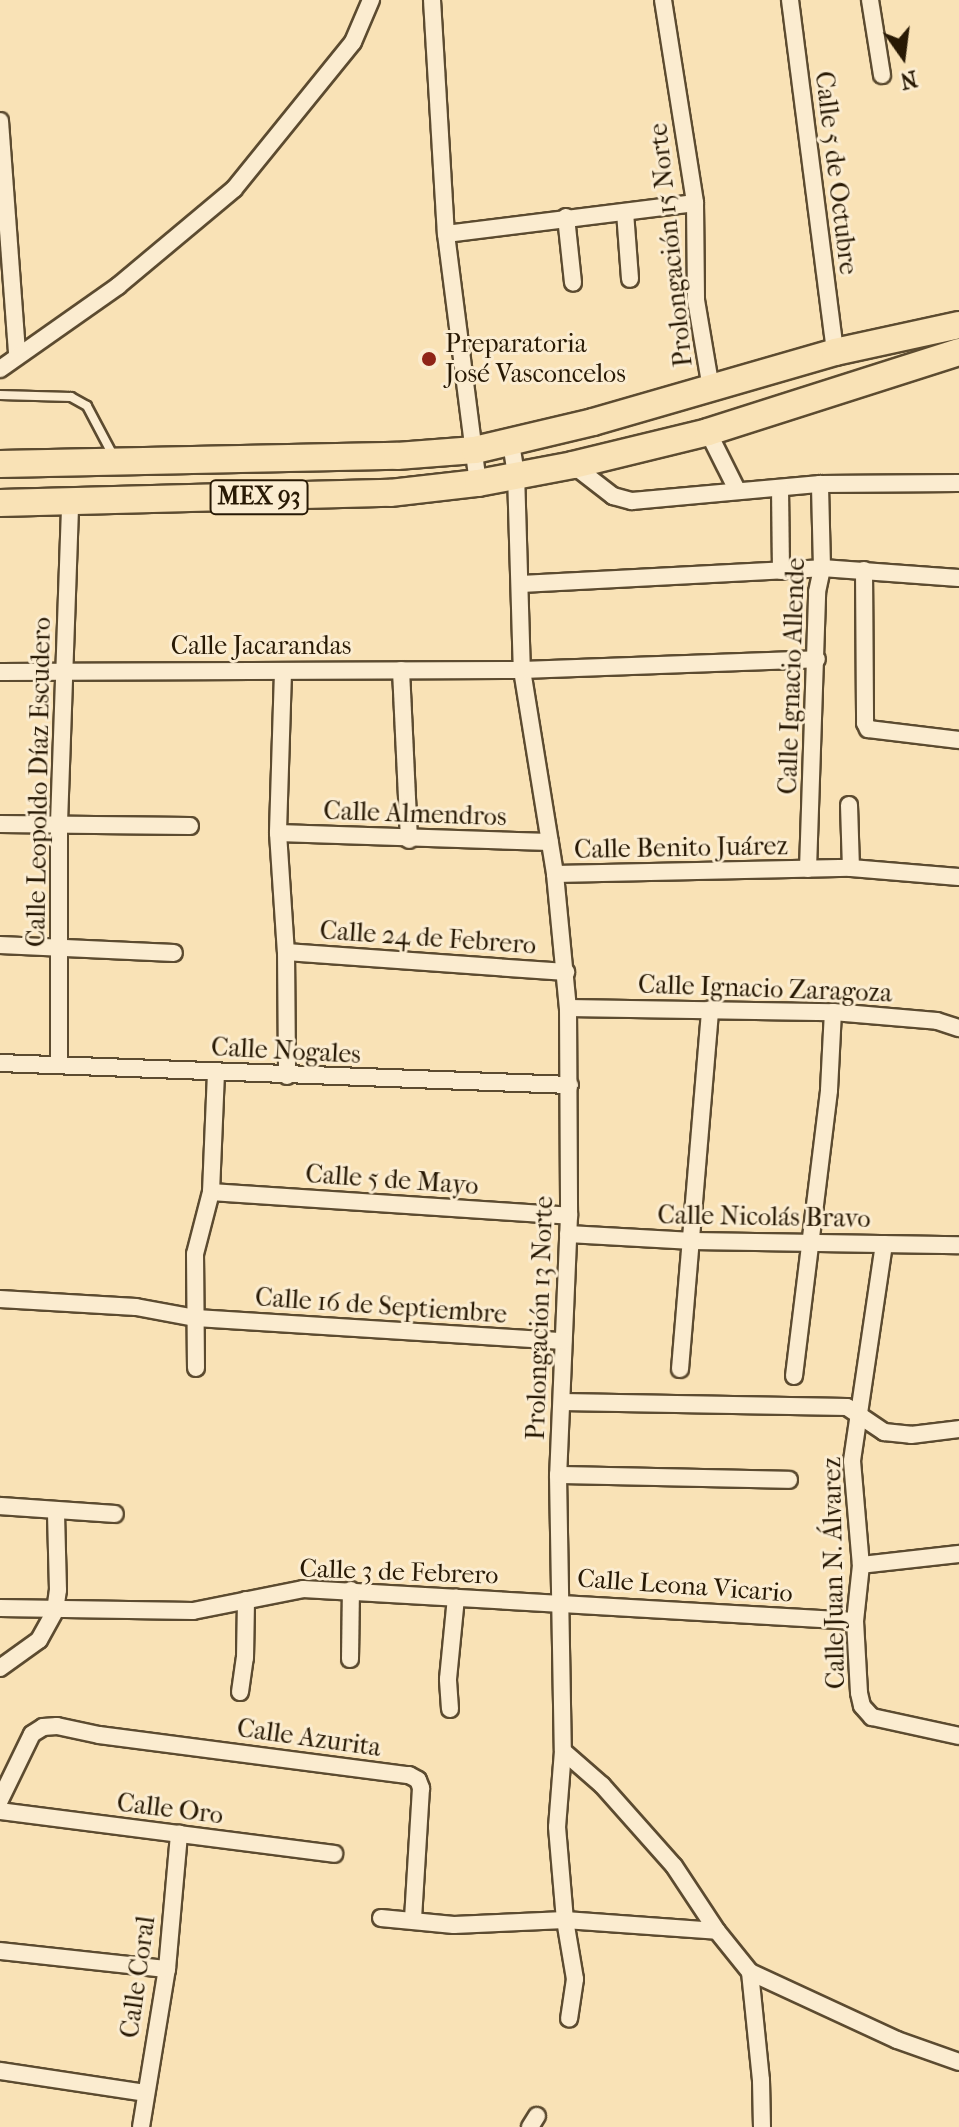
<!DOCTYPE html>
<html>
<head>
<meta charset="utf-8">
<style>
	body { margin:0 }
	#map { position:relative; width:959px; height:2127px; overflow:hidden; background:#f9e2b6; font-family:"IM FELL French Canon",serif }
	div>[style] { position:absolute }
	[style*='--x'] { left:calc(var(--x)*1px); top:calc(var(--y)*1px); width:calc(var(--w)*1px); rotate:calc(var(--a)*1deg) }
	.roads { filter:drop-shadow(2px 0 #5c4b30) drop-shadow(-2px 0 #5c4b30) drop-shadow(0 2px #5c4b30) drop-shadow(0 -2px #5c4b30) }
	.lane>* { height:8px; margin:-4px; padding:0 4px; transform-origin:4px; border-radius:4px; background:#fbecd0 }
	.street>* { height:16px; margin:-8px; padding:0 8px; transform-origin:8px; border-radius:8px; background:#fbecd0 }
	.primary>* { height:26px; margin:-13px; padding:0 13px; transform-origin:13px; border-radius:13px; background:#f9e2b6 }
	.dots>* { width:22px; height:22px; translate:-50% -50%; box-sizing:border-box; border:4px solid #fbecd0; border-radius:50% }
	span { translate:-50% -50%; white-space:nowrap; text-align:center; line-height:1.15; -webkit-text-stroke:6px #fbecd0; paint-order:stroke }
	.shield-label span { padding:2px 6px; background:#fbecd0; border:2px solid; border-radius:6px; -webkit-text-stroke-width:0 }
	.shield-label { font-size:24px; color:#281904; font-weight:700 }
	.street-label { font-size:26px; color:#281904 }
	.poi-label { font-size:26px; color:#281904 }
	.left { translate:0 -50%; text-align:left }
	.north { position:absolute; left:863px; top:16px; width:80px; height:80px; -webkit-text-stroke:6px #fbecd0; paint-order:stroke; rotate:166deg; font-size:22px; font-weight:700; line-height:32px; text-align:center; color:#281904 }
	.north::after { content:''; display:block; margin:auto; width:28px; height:36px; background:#281904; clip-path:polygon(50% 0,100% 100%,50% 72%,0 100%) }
</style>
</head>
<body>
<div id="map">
	<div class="roads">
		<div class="lane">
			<div style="--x:0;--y:395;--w:71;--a:1.6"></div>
			<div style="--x:71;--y:397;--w:18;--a:29"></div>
			<div style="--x:87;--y:406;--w:58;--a:62.1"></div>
		</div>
		<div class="street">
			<div style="--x:432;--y:0;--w:234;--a:86.6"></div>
			<div style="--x:446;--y:234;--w:251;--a:82.7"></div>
			<div style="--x:663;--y:0;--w:206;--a:81"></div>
			<div style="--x:695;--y:203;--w:97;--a:89.4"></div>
			<div style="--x:696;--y:300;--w:90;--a:80.4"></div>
			<div style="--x:790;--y:0;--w:355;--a:82.7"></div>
			<div style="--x:870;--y:0;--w:76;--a:80.9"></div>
			<div style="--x:0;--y:121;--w:235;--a:85.8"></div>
			<div style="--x:625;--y:212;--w:67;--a:85.7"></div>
			<div style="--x:566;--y:217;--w:66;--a:83.9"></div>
			<div style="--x:446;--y:234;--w:251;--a:-7.1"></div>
			<div style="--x:0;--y:369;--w:144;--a:-35.1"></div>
			<div style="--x:118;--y:286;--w:151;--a:-39.9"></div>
			<div style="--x:234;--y:189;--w:189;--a:-51"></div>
			<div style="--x:353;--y:42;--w:46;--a:-66.8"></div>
			<div style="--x:708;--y:432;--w:65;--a:63.4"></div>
			<div style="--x:511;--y:443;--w:30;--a:81"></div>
			<div style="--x:516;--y:473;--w:197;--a:88.3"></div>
			<div style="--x:522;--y:670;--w:207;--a:80.8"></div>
			<div style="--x:555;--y:874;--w:135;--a:84.5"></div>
			<div style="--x:568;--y:1008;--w:208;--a:89.7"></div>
			<div style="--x:569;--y:1216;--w:259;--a:92.4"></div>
			<div style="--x:558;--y:1475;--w:276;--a:89"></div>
			<div style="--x:563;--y:1751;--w:52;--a:41.1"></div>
			<div style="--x:602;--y:1785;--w:108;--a:48.4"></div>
			<div style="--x:674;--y:1866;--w:78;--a:56.5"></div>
			<div style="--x:717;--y:1931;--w:53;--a:51.2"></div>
			<div style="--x:750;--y:1972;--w:109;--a:84.2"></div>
			<div style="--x:761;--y:2080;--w:47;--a:88.8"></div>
			<div style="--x:573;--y:465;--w:51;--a:37.8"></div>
			<div style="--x:613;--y:496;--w:20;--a:15"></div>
			<div style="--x:632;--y:501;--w:189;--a:-5.2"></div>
			<div style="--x:820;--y:484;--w:139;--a:-0.4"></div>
			<div style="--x:780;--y:488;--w:83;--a:89.3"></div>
			<div style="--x:864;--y:570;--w:153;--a:89.6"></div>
			<div style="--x:865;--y:723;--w:7;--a:63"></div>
			<div style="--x:868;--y:729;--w:92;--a:6.9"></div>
			<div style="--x:521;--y:584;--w:301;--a:-3"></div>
			<div style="--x:822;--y:568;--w:137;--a:4.2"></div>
			<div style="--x:401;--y:670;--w:170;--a:87.3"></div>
			<div style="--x:0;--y:672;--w:522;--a:-0.22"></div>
			<div style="--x:522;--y:670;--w:295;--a:-2.1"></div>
			<div style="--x:283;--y:672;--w:161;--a:91.8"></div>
			<div style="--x:278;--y:833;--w:119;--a:86.2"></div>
			<div style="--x:286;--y:952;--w:124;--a:89.5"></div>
			<div style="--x:849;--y:805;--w:63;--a:88.2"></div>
			<div style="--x:0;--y:824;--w:190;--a:0.6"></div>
			<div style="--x:278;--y:833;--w:272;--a:1.9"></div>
			<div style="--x:808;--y:869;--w:277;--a:-88.1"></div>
			<div style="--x:817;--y:592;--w:25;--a:-78"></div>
			<div style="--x:822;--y:568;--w:84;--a:-91.4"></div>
			<div style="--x:555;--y:874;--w:296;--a:-1.2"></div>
			<div style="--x:851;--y:868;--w:108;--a:4.8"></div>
			<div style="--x:0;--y:945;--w:174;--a:2.6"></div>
			<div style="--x:286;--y:952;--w:281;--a:4.1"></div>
			<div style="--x:568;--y:1008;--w:265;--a:0.9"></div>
			<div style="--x:833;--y:1012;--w:104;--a:4.9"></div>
			<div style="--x:937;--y:1021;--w:23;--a:18"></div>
			<div style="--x:0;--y:1063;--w:570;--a:2.21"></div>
			<div style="--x:59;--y:1064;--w:241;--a:-90"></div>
			<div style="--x:59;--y:823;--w:321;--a:-88"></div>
			<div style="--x:211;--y:1192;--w:359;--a:3.8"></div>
			<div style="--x:568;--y:1234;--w:125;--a:3.2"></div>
			<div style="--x:693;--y:1241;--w:266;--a:0.9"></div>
			<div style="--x:884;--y:1244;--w:219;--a:98.4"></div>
			<div style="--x:852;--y:1461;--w:104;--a:85.1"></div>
			<div style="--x:861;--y:1565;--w:56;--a:96.1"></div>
			<div style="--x:855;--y:1621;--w:72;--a:86.8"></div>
			<div style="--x:859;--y:1693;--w:13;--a:77"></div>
			<div style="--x:862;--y:1706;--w:15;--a:48"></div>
			<div style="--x:872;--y:1717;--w:89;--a:12.3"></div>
			<div style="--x:0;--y:1299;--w:136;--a:3.4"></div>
			<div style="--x:136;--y:1307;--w:61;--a:10.4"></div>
			<div style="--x:196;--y:1318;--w:368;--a:3.6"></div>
			<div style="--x:196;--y:1368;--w:114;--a:-90.5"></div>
			<div style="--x:195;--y:1254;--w:64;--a:-75.5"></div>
			<div style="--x:211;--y:1192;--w:120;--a:-87.6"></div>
			<div style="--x:680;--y:1369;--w:361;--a:-85.2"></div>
			<div style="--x:794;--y:1376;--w:288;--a:-83"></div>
			<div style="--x:829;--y:1090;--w:78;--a:-87.1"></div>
			<div style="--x:562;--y:1402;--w:285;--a:1"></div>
			<div style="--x:847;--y:1407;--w:45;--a:34"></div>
			<div style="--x:884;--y:1432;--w:27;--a:6"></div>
			<div style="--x:911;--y:1435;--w:48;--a:-7.1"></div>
			<div style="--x:558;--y:1475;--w:231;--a:1.2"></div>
			<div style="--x:0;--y:1506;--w:115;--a:4"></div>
			<div style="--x:861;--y:1565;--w:99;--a:-6.4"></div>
			<div style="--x:0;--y:1608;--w:193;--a:0.9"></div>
			<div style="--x:193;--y:1611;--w:112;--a:-11.3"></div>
			<div style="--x:303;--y:1589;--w:553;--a:3.32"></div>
			<div style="--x:350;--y:1659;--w:69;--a:-89.2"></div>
			<div style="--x:0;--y:1668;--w:48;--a:-35.7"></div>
			<div style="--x:39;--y:1640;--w:33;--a:-61"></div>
			<div style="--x:55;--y:1611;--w:21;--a:-82"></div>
			<div style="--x:58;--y:1590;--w:79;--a:-91.5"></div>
			<div style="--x:240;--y:1692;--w:34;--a:-82"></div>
			<div style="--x:245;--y:1658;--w:58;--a:-89"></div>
			<div style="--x:450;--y:1709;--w:30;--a:-94"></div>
			<div style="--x:448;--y:1679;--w:82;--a:-84.4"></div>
			<div style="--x:563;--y:1751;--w:76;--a:94.5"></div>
			<div style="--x:557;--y:1827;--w:93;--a:85.1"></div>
			<div style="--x:565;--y:1920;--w:60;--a:80.4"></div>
			<div style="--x:575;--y:1979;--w:40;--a:98.5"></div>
			<div style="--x:0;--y:1800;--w:73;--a:-64.1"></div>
			<div style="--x:32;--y:1734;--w:13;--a:-32"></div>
			<div style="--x:43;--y:1727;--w:14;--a:-4"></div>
			<div style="--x:57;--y:1726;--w:43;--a:12.1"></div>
			<div style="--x:99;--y:1735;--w:313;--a:7.4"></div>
			<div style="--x:409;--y:1775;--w:10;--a:29"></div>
			<div style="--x:418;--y:1780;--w:9;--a:69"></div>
			<div style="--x:421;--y:1788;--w:130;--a:93.5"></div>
			<div style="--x:0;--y:1811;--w:337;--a:7.3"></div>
			<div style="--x:381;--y:1918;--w:73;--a:5.5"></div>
			<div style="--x:454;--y:1925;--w:111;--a:-2.6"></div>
			<div style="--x:565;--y:1920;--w:152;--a:4.1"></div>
			<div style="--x:0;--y:1951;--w:168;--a:6.2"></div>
			<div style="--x:750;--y:1972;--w:162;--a:24.8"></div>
			<div style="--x:897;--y:2040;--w:66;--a:19.5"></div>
			<div style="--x:0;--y:2071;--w:147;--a:8.6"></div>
			<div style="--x:141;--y:2127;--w:160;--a:-80.7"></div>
			<div style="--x:167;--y:1969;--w:136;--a:-84.9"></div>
			<div style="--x:530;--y:2127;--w:13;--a:-58"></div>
		</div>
		<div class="primary">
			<div style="--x:0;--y:464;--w:397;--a:-1.2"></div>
			<div style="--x:397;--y:456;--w:78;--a:-4.4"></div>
			<div style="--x:475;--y:450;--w:121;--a:-13.3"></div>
			<div style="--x:593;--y:422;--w:252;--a:-16.1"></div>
			<div style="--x:835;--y:352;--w:127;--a:-12.3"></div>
			<div style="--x:0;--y:503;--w:390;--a:-1.5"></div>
			<div style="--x:390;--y:493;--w:89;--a:-6.5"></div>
			<div style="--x:478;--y:483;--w:97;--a:-10.7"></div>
			<div style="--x:573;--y:465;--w:139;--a:-13.7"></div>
			<div style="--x:708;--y:432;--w:263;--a:-17.7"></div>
		</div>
	</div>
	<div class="dots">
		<div style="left:429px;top:359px;background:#8f2418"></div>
	</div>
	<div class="shield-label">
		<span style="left:259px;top:497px">MEX 93</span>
	</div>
	<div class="street-label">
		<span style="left:836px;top:173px;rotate:83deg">Calle 5 de Octubre</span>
		<span style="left:671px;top:245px;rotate:-96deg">Prolongación 15 Norte</span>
		<span style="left:261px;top:646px">Calle Jacarandas</span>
		<span style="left:792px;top:676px;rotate:-88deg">Calle Ignacio Allende</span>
		<span style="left:39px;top:782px;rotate:-89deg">Calle Leopoldo Díaz Escudero</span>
		<span style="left:415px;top:814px;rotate:2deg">Calle Almendros</span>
		<span style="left:681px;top:848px;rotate:-1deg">Calle Benito Juárez</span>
		<span style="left:428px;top:938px;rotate:4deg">Calle 24 de Febrero</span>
		<span style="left:765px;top:989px;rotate:2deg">Calle Ignacio Zaragoza</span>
		<span style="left:286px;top:1051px;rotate:3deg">Calle Nogales</span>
		<span style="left:392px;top:1180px;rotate:4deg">Calle 5 de Mayo</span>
		<span style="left:764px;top:1217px;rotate:1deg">Calle Nicolás Bravo</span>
		<span style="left:381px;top:1306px;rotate:4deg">Calle 16 de Septiembre</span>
		<span style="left:540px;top:1318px;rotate:-88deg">Prolongación 13 Norte</span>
		<span style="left:399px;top:1572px;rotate:2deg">Calle 3 de Febrero</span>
		<span style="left:834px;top:1573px;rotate:-91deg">Calle Juan N. Álvarez</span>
		<span style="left:685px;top:1586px;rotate:4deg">Calle Leona Vicario</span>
		<span style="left:309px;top:1738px;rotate:8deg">Calle Azurita</span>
		<span style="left:170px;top:1809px;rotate:7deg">Calle Oro</span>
		<span style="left:138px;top:1977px;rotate:-82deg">Calle Coral</span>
	</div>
	<div class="poi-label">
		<span class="left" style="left:445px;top:359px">Preparatoria<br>José Vasconcelos</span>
	</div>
	<div class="north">N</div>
</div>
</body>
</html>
